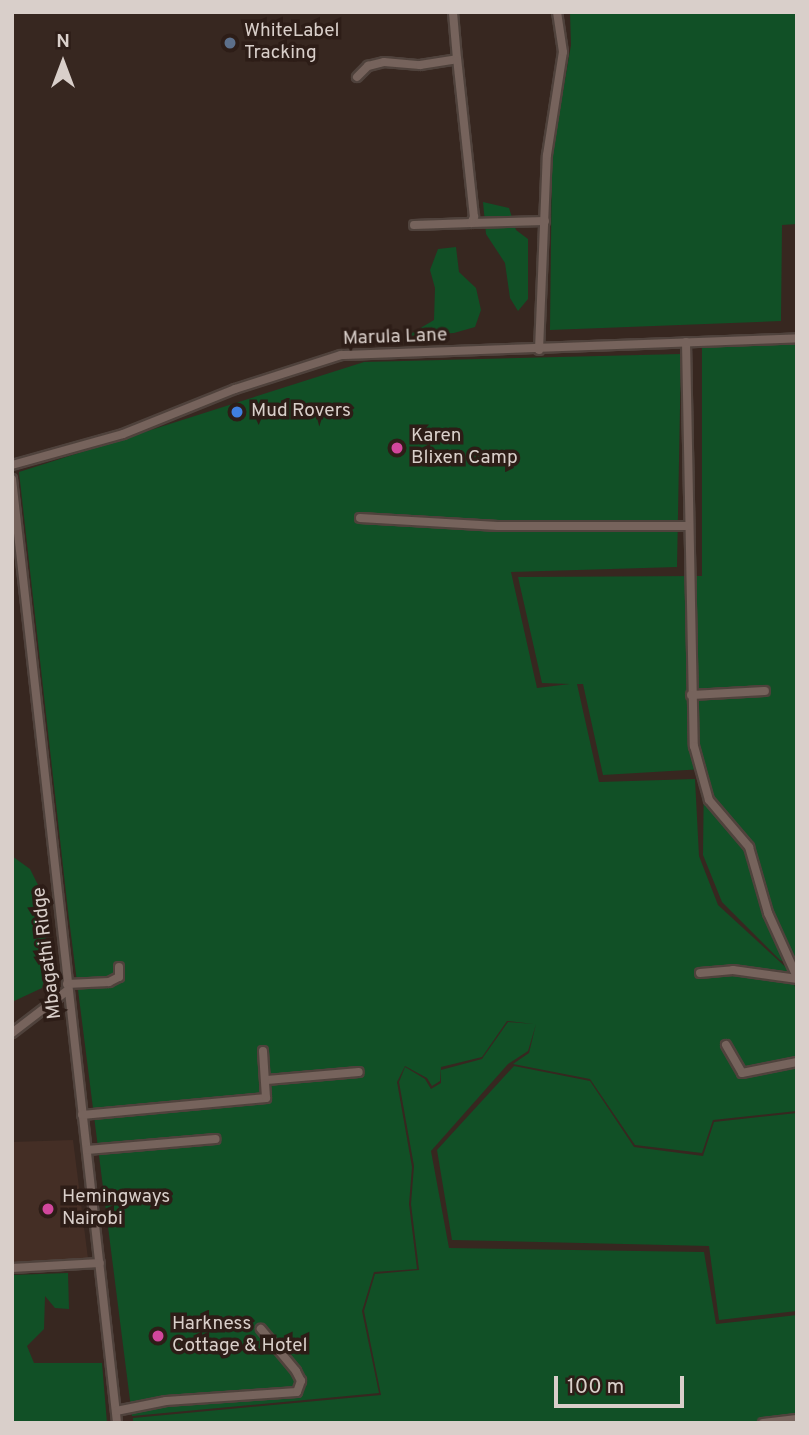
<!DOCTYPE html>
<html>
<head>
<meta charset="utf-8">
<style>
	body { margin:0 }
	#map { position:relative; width:809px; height:1435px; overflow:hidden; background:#372720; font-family:Overpass,sans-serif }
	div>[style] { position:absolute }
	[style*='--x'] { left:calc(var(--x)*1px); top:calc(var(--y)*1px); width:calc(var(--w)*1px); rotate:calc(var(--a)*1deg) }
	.built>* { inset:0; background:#442e25 }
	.green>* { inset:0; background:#115026 }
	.roads { filter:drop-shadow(2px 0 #4f423c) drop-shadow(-2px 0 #4f423c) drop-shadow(0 2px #4f423c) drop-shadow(0 -2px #4f423c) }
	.street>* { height:8px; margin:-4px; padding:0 4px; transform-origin:4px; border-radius:4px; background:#76635c }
	.dots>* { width:19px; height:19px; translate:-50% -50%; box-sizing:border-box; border:4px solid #2d1d17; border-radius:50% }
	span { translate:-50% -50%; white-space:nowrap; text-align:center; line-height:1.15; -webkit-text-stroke:7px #2d1d17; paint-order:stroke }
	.poi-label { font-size:19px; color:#d9cfca }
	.left { translate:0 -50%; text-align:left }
	.street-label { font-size:19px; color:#d9cfca }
	.frame { position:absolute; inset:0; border:14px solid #d9cfca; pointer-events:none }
	.north { position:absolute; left:28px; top:28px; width:70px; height:70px; -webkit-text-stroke:5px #2d1d17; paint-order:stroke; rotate:0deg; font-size:19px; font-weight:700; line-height:28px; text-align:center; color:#d9cfca }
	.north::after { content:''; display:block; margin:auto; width:24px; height:32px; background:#d9cfca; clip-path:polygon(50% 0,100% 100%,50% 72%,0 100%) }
	.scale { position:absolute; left:554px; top:1376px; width:130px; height:32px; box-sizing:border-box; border:4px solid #d9cfca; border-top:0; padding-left:9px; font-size:21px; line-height:24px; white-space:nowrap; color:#d9cfca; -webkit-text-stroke:5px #2d1d17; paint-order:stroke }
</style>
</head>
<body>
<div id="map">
	<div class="built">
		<div style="clip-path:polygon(73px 1140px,88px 1259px,12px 1262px,12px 1142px)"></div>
	</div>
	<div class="green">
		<div style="clip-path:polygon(570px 12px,797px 12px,797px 224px,782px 225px,781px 321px,550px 330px,552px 155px,571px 45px)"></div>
		<div style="clip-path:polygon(483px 202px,509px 208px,516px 230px,528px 239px,528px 299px,518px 311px,510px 298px,505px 263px,486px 234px)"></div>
		<div style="clip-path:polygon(456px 247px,459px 272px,476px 288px,481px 310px,475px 327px,454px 333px,407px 336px,434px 320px,435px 288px,430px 270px,438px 249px)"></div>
		<div style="clip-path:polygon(797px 344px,797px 968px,780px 960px,722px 902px,703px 855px,704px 769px,603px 775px,583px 684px,577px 684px,599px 782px,695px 779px,699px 856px,718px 905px,791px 972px,797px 995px,797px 1111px,713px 1120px,702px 1153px,635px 1145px,590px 1079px,513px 1064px,529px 1053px,536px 1024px,528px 1051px,508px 1064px,431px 1151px,449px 1248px,704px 1252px,716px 1324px,797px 1315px,797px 1423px,133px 1423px,133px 1418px,381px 1395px,364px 1311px,375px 1274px,419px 1270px,411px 1204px,414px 1166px,399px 1082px,405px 1067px,425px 1079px,431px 1089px,441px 1083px,441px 1070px,482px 1059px,508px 1022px,534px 1024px,507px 1021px,482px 1057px,441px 1067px,440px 1081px,432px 1086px,427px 1078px,405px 1066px,397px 1082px,412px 1167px,409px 1204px,417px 1269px,374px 1272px,362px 1311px,379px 1393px,132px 1416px,68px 911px,19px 472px,364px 362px,681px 354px,677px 567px,511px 572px,537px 688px,570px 684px,542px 683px,518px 577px,702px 576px,702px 347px)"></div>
		<div style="clip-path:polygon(12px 856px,30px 869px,42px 893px,48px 964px,42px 988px,12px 1002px)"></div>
		<div style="clip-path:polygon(514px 1066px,590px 1081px,634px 1147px,703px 1156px,714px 1122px,797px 1113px,797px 1311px,719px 1320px,709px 1246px,452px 1240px,437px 1150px)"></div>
		<div style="clip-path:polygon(68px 1273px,69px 1309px,55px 1308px,45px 1296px,44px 1329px,27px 1346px,34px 1363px,102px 1363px,107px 1423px,12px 1423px,12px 1275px)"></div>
	</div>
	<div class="roads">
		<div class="street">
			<div style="--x:357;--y:77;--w:16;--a:-45"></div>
			<div style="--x:368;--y:66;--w:16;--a:-14"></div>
			<div style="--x:384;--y:62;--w:36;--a:5"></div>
			<div style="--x:420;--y:65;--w:37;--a:-9"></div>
			<div style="--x:457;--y:59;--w:47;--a:-94.9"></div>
			<div style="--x:471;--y:223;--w:74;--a:-1.5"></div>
			<div style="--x:414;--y:225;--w:57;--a:-2"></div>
			<div style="--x:471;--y:223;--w:7;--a:-63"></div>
			<div style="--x:474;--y:217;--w:159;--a:-96.1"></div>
			<div style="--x:686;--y:342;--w:404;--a:88.9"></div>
			<div style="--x:694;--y:746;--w:56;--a:74.5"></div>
			<div style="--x:709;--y:800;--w:62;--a:49.6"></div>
			<div style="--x:749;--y:847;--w:69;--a:73.9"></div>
			<div style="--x:768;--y:913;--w:70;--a:65.6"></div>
			<div style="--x:539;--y:350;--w:195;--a:-87.7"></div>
			<div style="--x:547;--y:155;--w:104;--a:-81.2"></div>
			<div style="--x:563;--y:52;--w:40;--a:-98.5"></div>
			<div style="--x:12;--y:465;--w:115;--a:-15.6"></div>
			<div style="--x:123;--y:434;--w:121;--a:-21.9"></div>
			<div style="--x:235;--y:389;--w:111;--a:-17.8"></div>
			<div style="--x:341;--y:355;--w:456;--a:-2.1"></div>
			<div style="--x:12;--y:479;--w:950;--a:83.65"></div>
			<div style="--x:360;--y:518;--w:138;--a:3.3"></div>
			<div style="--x:498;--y:526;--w:190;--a:0"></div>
			<div style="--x:691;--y:695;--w:74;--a:-3.1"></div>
			<div style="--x:700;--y:973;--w:33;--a:-5"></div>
			<div style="--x:733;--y:970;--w:65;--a:8"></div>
			<div style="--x:67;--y:984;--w:42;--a:-2.7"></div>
			<div style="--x:109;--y:982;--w:11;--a:-27"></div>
			<div style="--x:119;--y:977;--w:10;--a:-90"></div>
			<div style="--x:12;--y:1033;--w:71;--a:-37.5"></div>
			<div style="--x:726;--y:1045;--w:32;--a:60"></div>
			<div style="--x:742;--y:1073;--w:56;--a:-11.3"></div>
			<div style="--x:267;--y:1080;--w:92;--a:-5"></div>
			<div style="--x:82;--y:1115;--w:185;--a:-5.3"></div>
			<div style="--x:266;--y:1098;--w:47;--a:-93.7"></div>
			<div style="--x:87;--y:1150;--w:129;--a:-4.9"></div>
			<div style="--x:12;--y:1268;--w:88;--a:-3.3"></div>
			<div style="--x:116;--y:1411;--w:51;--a:-11.3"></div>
			<div style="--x:166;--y:1401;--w:131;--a:-3.9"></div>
			<div style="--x:297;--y:1392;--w:12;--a:-70"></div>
			<div style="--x:301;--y:1381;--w:11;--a:-117"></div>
			<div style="--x:296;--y:1371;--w:55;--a:-129.8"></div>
			<div style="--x:763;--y:1423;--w:34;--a:-7"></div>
		</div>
	</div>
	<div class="dots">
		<div style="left:230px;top:43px;background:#5c6f8a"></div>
		<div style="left:237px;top:412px;background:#3f7fe0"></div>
		<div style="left:397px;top:448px;background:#d1479c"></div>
		<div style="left:48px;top:1209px;background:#d1479c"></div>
		<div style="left:158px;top:1336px;background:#d1479c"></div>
	</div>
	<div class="poi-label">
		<span class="left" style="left:244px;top:43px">WhiteLabel<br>Tracking</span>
		<span class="left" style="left:251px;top:412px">Mud Rovers</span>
		<span class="left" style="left:411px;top:448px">Karen<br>Blixen Camp</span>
		<span class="left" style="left:62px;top:1209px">Hemingways<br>Nairobi</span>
		<span class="left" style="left:172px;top:1336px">Harkness<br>Cottage &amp; Hotel</span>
	</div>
	<div class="street-label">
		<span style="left:395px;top:338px;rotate:-2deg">Marula Lane</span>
		<span style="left:48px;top:953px;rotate:-97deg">Mbagathi Ridge</span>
	</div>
	<div class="frame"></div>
	<div class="north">N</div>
	<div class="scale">100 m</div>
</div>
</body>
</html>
